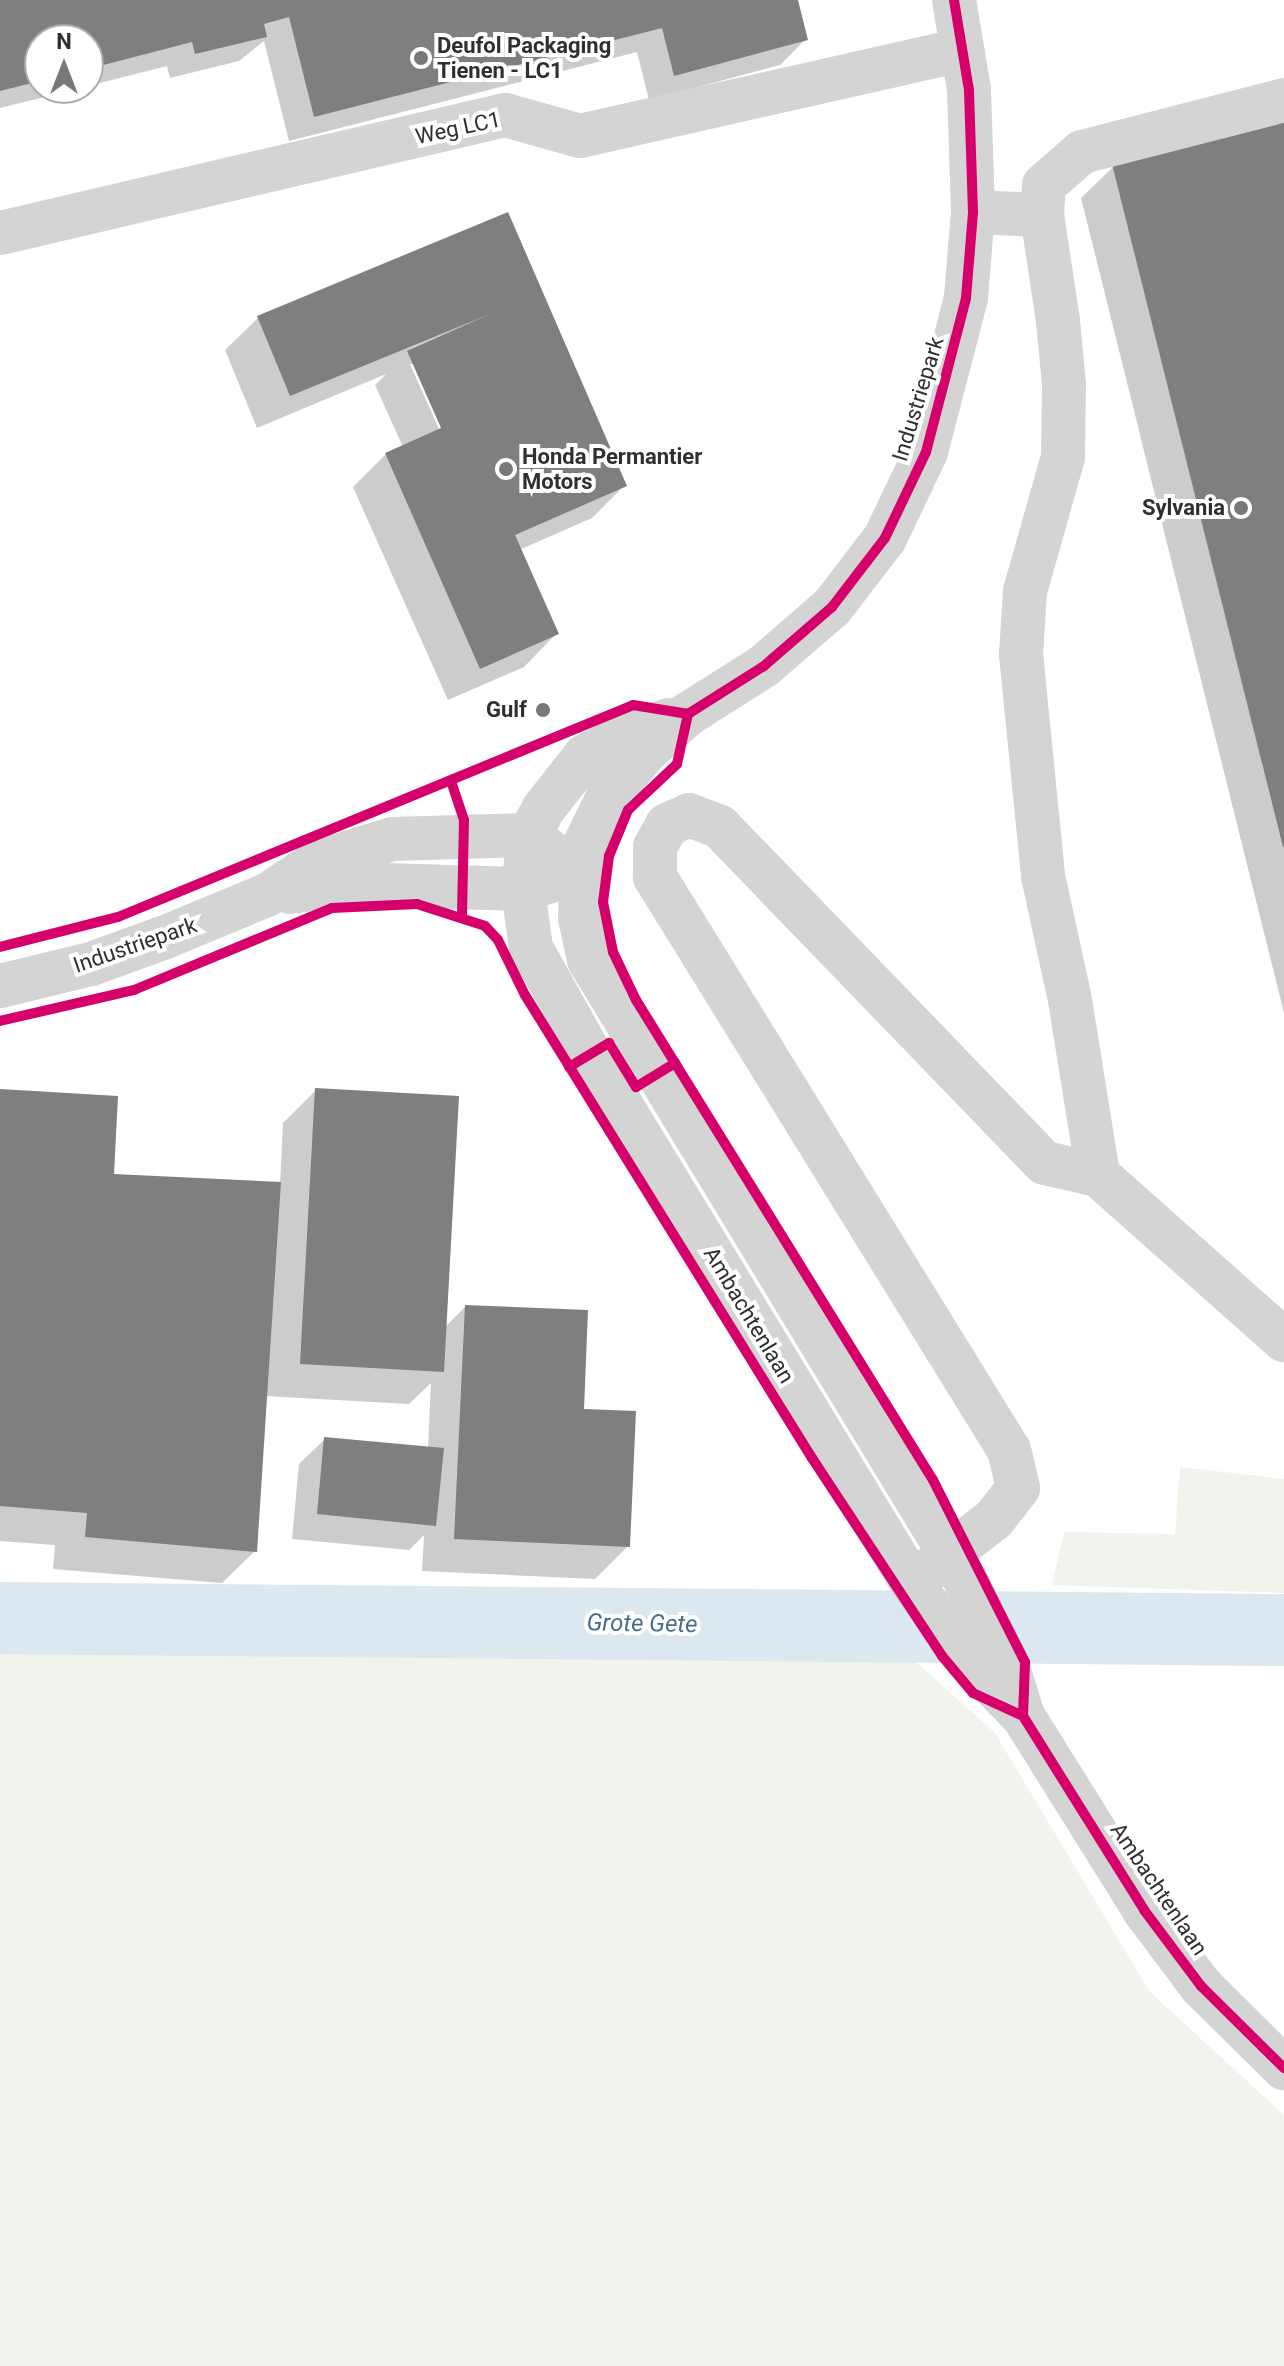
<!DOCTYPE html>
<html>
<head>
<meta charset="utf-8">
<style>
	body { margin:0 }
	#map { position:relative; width:1284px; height:2366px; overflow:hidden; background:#fff; font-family:Roboto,sans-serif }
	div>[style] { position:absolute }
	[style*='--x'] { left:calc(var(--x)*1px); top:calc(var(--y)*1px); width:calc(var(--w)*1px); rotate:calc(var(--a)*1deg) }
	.green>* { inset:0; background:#f1f4ed }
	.shadow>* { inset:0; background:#0003 }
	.river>* { height:72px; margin:-36px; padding:0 36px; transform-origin:36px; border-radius:36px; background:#dbe8f0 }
	.building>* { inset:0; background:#7f7f7f }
	.minor>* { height:44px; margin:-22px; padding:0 22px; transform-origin:22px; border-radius:22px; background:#d4d4d4 }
	.cycleway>* { height:10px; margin:-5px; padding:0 5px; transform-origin:5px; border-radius:5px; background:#d6006c }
	.dots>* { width:22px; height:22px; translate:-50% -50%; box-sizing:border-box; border:4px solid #fff; border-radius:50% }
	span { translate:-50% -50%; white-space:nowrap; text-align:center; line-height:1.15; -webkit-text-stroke:8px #fff; paint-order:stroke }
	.poi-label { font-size:22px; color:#2f2f2f; font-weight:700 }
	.left { translate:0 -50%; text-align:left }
	.right { translate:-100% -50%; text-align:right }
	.street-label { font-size:22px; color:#2f2f2f }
	.water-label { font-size:24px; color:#446e8a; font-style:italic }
	.north { position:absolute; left:24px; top:24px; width:80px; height:80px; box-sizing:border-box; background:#fff; border:2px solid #acacac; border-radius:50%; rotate:0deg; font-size:22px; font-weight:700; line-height:32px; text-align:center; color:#2f2f2f }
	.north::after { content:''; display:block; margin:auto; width:28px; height:36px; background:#787878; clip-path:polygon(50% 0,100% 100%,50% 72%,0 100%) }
</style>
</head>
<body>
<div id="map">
	<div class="green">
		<div style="clip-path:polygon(1180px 1467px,1284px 1479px,1284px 1593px,1052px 1585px,1064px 1532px,1175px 1534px)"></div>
		<div style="clip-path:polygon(0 1618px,877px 1627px,995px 1733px,1150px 1992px,1284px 2115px,1284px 2366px,0 2366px)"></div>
	</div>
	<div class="shadow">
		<div style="clip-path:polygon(0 0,796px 0,806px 39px,780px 65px,649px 100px,637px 52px,289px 141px,264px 41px,239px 61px,170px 78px,167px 66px,88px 86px,88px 40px,40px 40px,40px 88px,81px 88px,0 108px)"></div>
		<div style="clip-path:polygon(1284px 121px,1284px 1013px,1081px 198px,1114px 166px)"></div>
		<div style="clip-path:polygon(evenodd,507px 214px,625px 485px,592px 518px,519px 550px,556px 634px,524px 667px,448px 700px,353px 487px,386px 454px,403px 447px,375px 385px,386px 374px,257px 428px,225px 350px,258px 318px,507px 214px,410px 364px,415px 364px,446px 436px,443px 438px,410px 364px)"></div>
		<div style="clip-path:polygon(316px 1090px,444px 1328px,465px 1307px,582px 1411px,628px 1546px,595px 1579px,422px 1571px,424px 1535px,409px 1550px,292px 1539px,299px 1464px,325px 1439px,428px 1449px,431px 1383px,409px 1404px,265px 1396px,255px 1551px,222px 1583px,53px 1569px,55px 1545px,0 1541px,0 1091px,112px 1176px,280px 1184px,283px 1123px)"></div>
	</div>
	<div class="river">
		<div style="--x:0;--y:1618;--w:1284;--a:0.54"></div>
	</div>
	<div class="building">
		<div style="clip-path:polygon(0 0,798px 0,808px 40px,674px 76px,662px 28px,314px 117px,289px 17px,264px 24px,267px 37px,195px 54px,192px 42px,88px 69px,88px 40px,40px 40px,40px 81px,0 91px)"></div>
		<div style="clip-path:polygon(1284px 119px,1284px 847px,1283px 847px,1112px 164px)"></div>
		<div style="clip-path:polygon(508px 212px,627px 486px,515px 535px,559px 634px,480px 669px,385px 453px,441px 428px,407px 351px,490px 314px,290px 396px,257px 316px)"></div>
		<div style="clip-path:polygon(315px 1088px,459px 1096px,444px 1372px,300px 1364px)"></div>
		<div style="clip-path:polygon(0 1089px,118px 1096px,114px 1174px,281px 1182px,257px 1552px,85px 1537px,87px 1513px,0 1506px)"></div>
		<div style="clip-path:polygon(465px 1305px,588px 1310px,584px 1409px,636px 1411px,630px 1547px,454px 1539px)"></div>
		<div style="clip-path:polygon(324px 1437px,444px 1448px,436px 1526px,317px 1514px)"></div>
	</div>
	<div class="minor">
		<div style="--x:954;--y:0;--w:91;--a:80.5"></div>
		<div style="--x:969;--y:90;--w:122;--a:88.1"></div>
		<div style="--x:973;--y:212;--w:86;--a:94.7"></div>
		<div style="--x:966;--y:298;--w:159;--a:104.6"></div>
		<div style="--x:926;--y:452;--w:95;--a:115.5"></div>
		<div style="--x:885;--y:538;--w:87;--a:127.5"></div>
		<div style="--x:832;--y:607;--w:90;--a:139.1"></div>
		<div style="--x:764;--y:666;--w:90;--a:147.7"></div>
		<div style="--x:688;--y:714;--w:57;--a:138.5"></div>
		<div style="--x:645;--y:752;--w:58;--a:129.4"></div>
		<div style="--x:608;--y:797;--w:57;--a:116.1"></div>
		<div style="--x:583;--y:848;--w:70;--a:92.5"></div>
		<div style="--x:580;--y:918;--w:43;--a:77.9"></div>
		<div style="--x:589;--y:960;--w:726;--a:58.74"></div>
		<div style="--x:966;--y:1581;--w:89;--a:63.4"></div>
		<div style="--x:1006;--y:1661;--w:58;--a:72.8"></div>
		<div style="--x:973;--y:212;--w:69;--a:2.5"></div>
		<div style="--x:1042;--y:215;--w:107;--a:81.4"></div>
		<div style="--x:1058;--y:321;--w:63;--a:84.6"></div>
		<div style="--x:1064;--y:384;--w:73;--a:90.8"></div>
		<div style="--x:1063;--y:457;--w:139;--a:105.8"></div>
		<div style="--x:1025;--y:591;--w:63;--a:93.6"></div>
		<div style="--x:1021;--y:654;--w:223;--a:84.3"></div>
		<div style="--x:1043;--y:876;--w:127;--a:77.7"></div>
		<div style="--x:1070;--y:1000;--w:177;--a:80.9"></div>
		<div style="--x:1042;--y:215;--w:30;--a:-86"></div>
		<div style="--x:1044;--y:185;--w:50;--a:-41"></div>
		<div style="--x:1082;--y:152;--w:209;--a:-14.4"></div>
		<div style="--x:0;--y:233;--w:519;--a:-13.15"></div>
		<div style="--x:505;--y:115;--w:78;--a:15.6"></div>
		<div style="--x:580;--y:136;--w:392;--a:-12.7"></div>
		<div style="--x:669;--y:720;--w:42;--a:162"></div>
		<div style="--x:629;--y:733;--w:50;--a:152.4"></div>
		<div style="--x:585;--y:756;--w:66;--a:128.3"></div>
		<div style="--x:544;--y:808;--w:31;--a:119"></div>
		<div style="--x:529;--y:835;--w:54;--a:96.3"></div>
		<div style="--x:523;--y:889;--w:60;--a:82.3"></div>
		<div style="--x:531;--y:948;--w:121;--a:60.9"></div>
		<div style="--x:590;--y:1054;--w:619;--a:58.67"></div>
		<div style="--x:912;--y:1583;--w:92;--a:54.2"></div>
		<div style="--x:966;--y:1658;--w:81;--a:45.5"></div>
		<div style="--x:1023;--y:1716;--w:229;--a:58"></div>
		<div style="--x:1144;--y:1910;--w:95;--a:53.1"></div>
		<div style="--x:1201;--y:1986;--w:117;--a:44.7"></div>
		<div style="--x:290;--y:892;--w:62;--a:-7.5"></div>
		<div style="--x:351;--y:884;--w:172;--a:1.7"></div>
		<div style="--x:523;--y:889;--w:29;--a:-16"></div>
		<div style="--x:0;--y:986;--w:94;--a:-13.6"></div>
		<div style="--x:91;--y:964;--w:77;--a:-19.9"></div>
		<div style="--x:163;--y:938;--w:113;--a:-22.5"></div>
		<div style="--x:267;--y:895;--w:60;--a:-33.4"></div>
		<div style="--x:317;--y:862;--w:78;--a:-17"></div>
		<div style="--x:392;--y:839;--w:137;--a:-1.7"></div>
		<div style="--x:529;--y:835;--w:28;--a:38"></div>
		<div style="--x:912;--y:1583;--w:104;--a:-38"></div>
		<div style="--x:994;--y:1519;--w:39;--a:-52"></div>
		<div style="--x:1018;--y:1488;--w:39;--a:-103"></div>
		<div style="--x:1009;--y:1450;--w:674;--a:-121.71"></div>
		<div style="--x:655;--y:877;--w:30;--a:-90"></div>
		<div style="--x:655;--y:847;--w:25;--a:-61"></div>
		<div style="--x:667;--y:825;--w:24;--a:-24"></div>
		<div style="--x:689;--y:815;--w:33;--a:21"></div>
		<div style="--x:720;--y:827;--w:467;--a:46"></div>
		<div style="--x:1045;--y:1163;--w:54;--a:12.8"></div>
		<div style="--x:1098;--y:1175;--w:249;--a:41.6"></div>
	</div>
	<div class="cycleway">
		<div style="--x:688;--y:714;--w:51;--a:102.4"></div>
		<div style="--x:677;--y:764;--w:67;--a:136.8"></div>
		<div style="--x:628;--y:810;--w:50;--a:112.4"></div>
		<div style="--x:609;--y:856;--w:46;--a:97.4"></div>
		<div style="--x:603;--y:902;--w:51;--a:78.7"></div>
		<div style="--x:613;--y:952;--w:53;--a:64.4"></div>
		<div style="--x:636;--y:1000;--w:564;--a:58.25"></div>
		<div style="--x:933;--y:1480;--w:204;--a:63.2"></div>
		<div style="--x:1025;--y:1662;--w:54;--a:92.1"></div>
		<div style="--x:688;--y:714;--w:90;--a:-32.3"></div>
		<div style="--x:764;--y:666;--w:90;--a:-40.9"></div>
		<div style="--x:832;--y:607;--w:87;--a:-52.5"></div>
		<div style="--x:885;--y:538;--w:95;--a:-64.5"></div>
		<div style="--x:926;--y:452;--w:159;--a:-75.4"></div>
		<div style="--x:966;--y:298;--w:86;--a:-85.3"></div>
		<div style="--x:973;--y:212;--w:122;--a:-91.9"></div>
		<div style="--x:969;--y:90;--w:91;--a:-99.5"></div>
		<div style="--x:451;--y:781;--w:41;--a:71.6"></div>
		<div style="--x:464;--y:820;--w:95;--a:91.2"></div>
		<div style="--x:0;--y:947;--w:122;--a:-14.3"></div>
		<div style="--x:118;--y:917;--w:557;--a:-22.37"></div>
		<div style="--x:633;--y:705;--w:56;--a:9.3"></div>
		<div style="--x:0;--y:1021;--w:138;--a:-13"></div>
		<div style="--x:134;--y:990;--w:214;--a:-22.5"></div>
		<div style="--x:332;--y:908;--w:85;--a:-2.7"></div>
		<div style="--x:417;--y:904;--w:71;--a:17.9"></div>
		<div style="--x:485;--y:926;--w:19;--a:47"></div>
		<div style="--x:498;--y:940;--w:61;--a:63.9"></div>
		<div style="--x:525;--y:995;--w:545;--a:58.21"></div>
		<div style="--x:812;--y:1458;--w:237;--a:56.7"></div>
		<div style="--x:942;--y:1656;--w:48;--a:50"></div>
		<div style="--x:973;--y:1693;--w:55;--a:24.7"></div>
		<div style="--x:569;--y:1067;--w:47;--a:-31"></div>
		<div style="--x:609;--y:1043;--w:52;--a:58.5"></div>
		<div style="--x:636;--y:1087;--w:46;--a:-31.6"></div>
		<div style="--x:1023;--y:1716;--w:229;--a:58"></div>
		<div style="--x:1144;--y:1910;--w:95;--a:53.1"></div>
		<div style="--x:1201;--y:1986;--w:117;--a:44.7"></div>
	</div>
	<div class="dots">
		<div style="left:421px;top:58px;background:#787878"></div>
		<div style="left:506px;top:469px;background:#787878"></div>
		<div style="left:1241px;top:508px;background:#787878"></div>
		<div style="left:543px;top:710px;background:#787878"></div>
	</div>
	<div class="poi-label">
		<span class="left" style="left:437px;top:58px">Deufol Packaging<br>Tienen - LC1</span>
		<span class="left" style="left:522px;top:469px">Honda Permantier<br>Motors</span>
		<span class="right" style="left:1225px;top:508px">Sylvania</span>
		<span class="right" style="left:527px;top:710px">Gulf</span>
	</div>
	<div class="street-label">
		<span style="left:458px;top:128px;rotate:-12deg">Weg LC1</span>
		<span style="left:918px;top:399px;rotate:-73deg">Industriepark</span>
		<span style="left:135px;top:945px;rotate:-19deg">Industriepark</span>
		<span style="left:749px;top:1315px;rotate:59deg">Ambachtenlaan</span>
		<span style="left:1159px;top:1889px;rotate:56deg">Ambachtenlaan</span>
	</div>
	<div class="water-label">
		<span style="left:642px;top:1624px;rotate:1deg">Grote Gete</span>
	</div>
	<div class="north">N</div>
</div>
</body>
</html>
